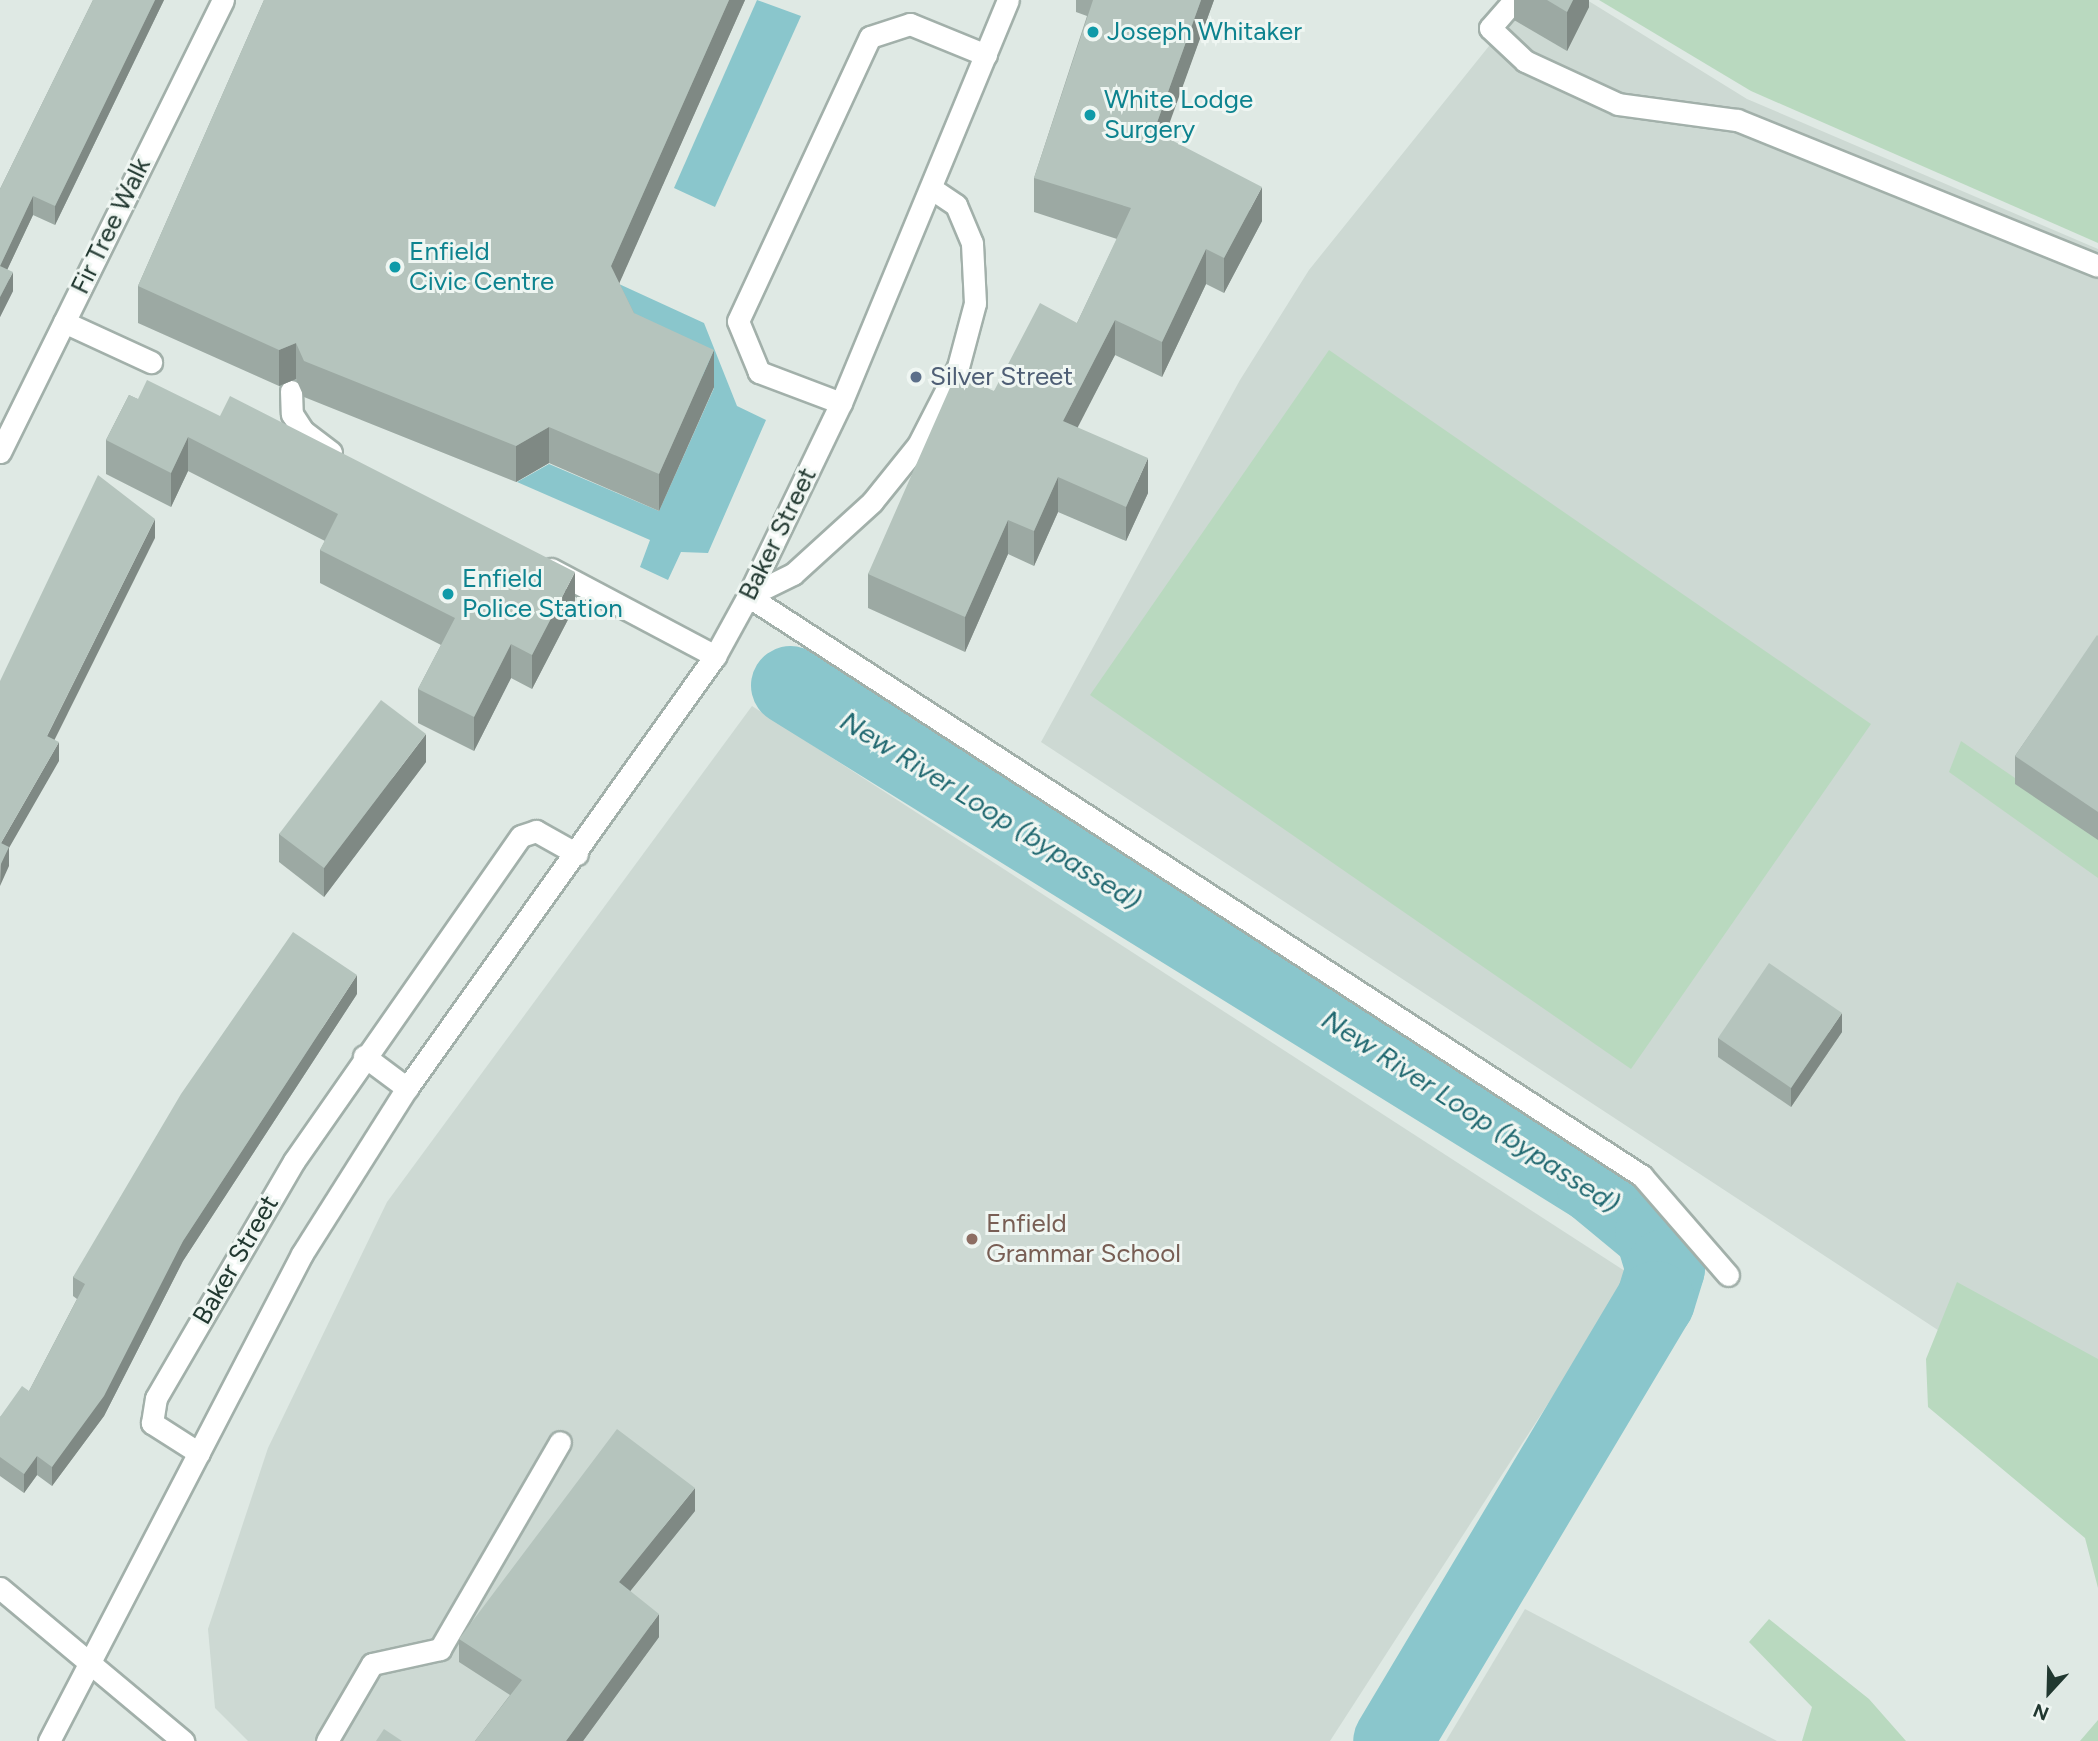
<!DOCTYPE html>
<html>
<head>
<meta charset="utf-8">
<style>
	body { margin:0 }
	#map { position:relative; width:2098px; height:1741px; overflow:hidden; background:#dfe9e4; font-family:Figtree,sans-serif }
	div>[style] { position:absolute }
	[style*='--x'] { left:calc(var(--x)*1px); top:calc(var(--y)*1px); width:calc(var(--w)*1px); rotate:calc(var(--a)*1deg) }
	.built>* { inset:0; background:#cdd9d3 }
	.green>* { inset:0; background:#b9d9bf }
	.water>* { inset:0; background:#8ac6cc }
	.river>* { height:79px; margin:-39.5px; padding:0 39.5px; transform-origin:39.5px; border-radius:39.5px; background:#8ac6cc }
	.roads { filter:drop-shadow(2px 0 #a2b0aa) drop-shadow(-2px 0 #a2b0aa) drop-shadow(0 2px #a2b0aa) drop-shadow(0 -2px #a2b0aa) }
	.lane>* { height:21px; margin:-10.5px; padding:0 10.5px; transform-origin:10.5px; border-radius:10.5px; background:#fff }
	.street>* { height:21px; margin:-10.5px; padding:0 10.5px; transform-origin:10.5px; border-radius:10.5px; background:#fff }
	.secondary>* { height:21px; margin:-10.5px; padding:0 10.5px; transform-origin:10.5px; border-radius:10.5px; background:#fff }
	.wall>* { inset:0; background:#9ca9a3 }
	.shaded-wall>* { inset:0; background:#7f8984 }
	.building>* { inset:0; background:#b5c4bd }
	.dots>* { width:19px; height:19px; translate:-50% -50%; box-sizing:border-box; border:4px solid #eff6f2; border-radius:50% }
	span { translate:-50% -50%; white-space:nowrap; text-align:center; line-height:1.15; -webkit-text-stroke:6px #eff6f2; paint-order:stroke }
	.culture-label { font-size:26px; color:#0d838f }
	.left { translate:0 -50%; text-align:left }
	.street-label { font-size:26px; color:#213830 }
	.service-label { font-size:26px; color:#4e5e75 }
	.education-label { font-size:26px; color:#785e54 }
	.water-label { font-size:28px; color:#206870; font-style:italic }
	.north { position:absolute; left:2014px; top:1657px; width:70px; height:70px; -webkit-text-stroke:5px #eff6f2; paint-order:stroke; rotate:202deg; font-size:19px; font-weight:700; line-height:28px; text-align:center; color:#213830 }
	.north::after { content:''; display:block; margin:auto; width:24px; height:32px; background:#213830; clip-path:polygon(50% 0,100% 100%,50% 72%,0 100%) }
</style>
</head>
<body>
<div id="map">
	<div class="built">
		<div style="clip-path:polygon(1526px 0,1587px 0,1747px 99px,2098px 249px,2098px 1435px,1041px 742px,1240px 380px,1309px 270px)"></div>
		<div style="clip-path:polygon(752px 706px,1631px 1275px,1330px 1741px,248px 1741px,215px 1708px,208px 1629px,268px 1448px,387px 1202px)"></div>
		<div style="clip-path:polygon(1525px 1609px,1777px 1741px,1446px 1741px)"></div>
	</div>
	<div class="green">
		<div style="clip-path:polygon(1599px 0,2098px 0,2098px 243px,1751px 91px)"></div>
		<div style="clip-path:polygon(1329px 350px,1871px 724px,1631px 1069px,1090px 695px)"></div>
		<div style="clip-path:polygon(1961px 741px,2098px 835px,2098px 878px,1949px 772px)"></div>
		<div style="clip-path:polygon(1957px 1282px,2098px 1359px,2098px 1588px,2085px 1538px,1928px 1407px,1926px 1359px)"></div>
		<div style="clip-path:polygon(1769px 1619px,1869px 1699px,1906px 1741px,1802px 1741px,1812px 1707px,1749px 1642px)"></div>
		<div style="clip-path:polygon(2098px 1720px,2098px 1741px,2080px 1741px)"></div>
	</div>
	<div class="water">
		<div style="clip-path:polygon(757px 0,801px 16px,715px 207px,674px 188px)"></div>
		<div style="clip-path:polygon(619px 284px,704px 323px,737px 406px,766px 420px,708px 553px,681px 552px,668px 580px,640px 567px,650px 540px,517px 482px,549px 464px,659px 511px,714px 388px,635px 349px)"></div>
	</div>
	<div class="river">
		<div style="--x:790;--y:685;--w:947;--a:31.79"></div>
		<div style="--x:1595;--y:1184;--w:77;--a:39.7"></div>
		<div style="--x:1654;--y:1233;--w:37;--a:73"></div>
		<div style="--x:1665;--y:1268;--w:34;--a:107"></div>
		<div style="--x:1655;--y:1300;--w:513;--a:120.81"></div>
	</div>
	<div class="roads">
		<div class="lane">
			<div style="--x:1490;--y:28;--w:48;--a:43.3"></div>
			<div style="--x:1525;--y:61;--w:102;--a:24.8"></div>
			<div style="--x:1618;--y:104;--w:120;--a:7.7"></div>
			<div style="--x:1737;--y:120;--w:389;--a:22"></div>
			<div style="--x:64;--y:322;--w:96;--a:24.7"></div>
			<div style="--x:291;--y:391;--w:23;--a:88"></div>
			<div style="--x:292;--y:414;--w:20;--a:57"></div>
			<div style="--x:303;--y:431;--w:35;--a:37"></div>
			<div style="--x:841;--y:403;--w:88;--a:-159.3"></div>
			<div style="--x:759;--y:372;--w:55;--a:-112.4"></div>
			<div style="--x:738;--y:321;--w:313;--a:-65.1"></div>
			<div style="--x:870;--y:37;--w:42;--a:-18"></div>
			<div style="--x:910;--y:24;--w:82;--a:22.2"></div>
			<div style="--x:551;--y:569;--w:186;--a:27.9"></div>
			<div style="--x:748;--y:596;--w:1066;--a:32.97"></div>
			<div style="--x:1642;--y:1176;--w:131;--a:49"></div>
			<div style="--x:327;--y:1741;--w:89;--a:-59.7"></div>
			<div style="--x:372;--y:1664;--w:70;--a:-12.4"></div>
			<div style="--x:440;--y:1649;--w:239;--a:-59.9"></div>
		</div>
		<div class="street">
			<div style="--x:1490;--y:28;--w:37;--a:-49"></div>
			<div style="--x:0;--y:452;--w:504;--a:-63.74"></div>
			<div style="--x:748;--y:596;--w:50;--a:-26.1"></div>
			<div style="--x:793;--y:574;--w:107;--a:-42.3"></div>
			<div style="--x:872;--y:502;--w:73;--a:-51.1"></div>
			<div style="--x:918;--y:445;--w:88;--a:-62.9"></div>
			<div style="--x:958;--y:367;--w:66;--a:-75.1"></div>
			<div style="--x:975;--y:303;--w:60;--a:-92.9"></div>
			<div style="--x:972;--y:243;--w:41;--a:-112.8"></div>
			<div style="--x:956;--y:205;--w:30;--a:-146"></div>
			<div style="--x:364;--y:1056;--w:54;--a:36.7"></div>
			<div style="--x:199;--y:1453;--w:56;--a:-147.4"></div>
			<div style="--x:152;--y:1423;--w:25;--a:-81"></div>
			<div style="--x:156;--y:1398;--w:274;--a:-59.8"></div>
			<div style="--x:294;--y:1161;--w:396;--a:-55.1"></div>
			<div style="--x:521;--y:836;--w:16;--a:-18"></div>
			<div style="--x:536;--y:831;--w:47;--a:29.3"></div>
		</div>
		<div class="secondary">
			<div style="--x:0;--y:1588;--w:239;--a:39.9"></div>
			<div style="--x:49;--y:1741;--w:549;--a:-62.55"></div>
			<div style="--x:302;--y:1254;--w:196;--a:-57.7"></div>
			<div style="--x:407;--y:1088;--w:531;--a:-54.51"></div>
			<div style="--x:715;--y:656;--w:68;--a:-61.2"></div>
			<div style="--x:748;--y:596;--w:214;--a:-64.3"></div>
			<div style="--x:841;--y:403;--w:436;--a:-67.5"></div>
		</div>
	</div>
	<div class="wall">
		<div style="clip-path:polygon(93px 0,164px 0,55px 225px,33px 215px,7px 270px,13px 291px,0 317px,0 189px)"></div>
		<div style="clip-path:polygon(264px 0,745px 0,619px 283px,634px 313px,714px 387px,659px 511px,549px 463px,516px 482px,304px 397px,296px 379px,279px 386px,138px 323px,138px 286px)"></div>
		<div style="clip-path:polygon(1076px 0,1214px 0,1164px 136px,1262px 221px,1224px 293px,1206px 284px,1162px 377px,1115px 355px,1077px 427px,1148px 493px,1126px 541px,1058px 512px,1034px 566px,1008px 554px,965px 652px,868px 608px,868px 574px,994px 391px,1077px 323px,1117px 239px,1034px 212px,1034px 178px,1087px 16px,1076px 12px)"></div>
		<div style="clip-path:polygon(1514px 0,1589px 0,1589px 7px,1567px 51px,1514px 20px)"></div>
		<div style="clip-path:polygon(129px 395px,575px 606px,532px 689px,511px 678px,474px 751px,418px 723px,418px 689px,441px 645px,320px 583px,320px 550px,325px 541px,188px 471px,171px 507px,106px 474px,106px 440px)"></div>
		<div style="clip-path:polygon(2098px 636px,2098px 840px,2015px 784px,2015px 756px)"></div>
		<div style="clip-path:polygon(426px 762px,324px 897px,279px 862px,279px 834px)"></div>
		<div style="clip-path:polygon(357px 994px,183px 1261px,104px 1416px,52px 1486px,37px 1475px,24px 1493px,0 1476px,0 1417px,29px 1391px,77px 1299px,73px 1296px,73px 1277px)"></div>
		<div style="clip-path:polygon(1842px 1032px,1791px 1107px,1718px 1057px,1718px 1038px)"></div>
		<div style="clip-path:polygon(695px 1511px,630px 1591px,659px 1637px,583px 1741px,475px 1741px,510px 1695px,459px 1662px,459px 1639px)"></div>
	</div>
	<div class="shaded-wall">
		<div style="clip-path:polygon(155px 0,164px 0,55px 225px,55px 206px)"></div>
		<div style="clip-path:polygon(729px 0,745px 0,611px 302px,611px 266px)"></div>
		<div style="clip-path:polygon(1201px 0,1214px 0,1154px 166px,1154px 131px)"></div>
		<div style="clip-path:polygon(1573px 0,1589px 0,1589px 7px,1567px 51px,1567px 12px)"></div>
		<div style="clip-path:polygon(1262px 187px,1262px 221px,1224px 293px,1224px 258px)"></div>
		<div style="clip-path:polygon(33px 196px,33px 215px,0 285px,0 266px)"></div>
		<div style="clip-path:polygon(1206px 249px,1206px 284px,1162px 377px,1162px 342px)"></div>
		<div style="clip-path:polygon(13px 272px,13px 291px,0 317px,0 297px)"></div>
		<div style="clip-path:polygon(1115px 320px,1115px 355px,1063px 456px,1063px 421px)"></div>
		<div style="clip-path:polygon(296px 343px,296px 379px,279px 386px,279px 350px)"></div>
		<div style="clip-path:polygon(714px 350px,714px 387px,659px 511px,659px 474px)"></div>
		<div style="clip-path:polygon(549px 427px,549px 463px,516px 482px,516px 446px)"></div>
		<div style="clip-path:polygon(188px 437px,188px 471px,171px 507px,171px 473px)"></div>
		<div style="clip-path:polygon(1148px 458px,1148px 493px,1126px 541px,1126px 507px)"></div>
		<div style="clip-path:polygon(1058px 477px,1058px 512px,1034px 566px,1034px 531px)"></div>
		<div style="clip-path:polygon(155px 519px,155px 538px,47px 755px,47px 736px)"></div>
		<div style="clip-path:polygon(1008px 520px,1008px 554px,965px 652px,965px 617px)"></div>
		<div style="clip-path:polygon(575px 572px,575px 606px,532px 689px,532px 655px)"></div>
		<div style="clip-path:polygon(511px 644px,511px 678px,474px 751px,474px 717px)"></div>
		<div style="clip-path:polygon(426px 734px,426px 762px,324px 897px,324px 868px)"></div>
		<div style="clip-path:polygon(59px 742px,59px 761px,9px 848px,9px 866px,0 886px,1px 843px)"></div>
		<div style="clip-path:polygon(357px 975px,357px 994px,183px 1261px,104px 1416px,52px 1486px,52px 1467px,183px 1241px)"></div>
		<div style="clip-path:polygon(1842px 1013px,1842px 1032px,1791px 1107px,1791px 1088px)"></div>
		<div style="clip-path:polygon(37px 1456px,37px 1475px,24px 1493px,24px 1474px)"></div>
		<div style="clip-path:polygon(695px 1488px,695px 1511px,619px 1605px,619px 1582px)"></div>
		<div style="clip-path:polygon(659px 1614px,659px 1637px,583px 1741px,566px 1741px)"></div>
	</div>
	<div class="building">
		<div style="clip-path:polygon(93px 0,155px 0,55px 206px,33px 196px,0 266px,0 189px)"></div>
		<div style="clip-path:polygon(264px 0,729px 0,611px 266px,634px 313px,714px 350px,659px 474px,549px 427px,516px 446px,304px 361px,296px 343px,279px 350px,138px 286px)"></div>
		<div style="clip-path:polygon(1093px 0,1201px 0,1154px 131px,1262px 187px,1224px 258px,1206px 249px,1162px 342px,1115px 320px,1063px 421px,1148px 458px,1126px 507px,1058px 477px,1034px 531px,1008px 520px,965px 617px,868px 574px,956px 374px,994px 391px,1040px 303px,1077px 323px,1131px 208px,1034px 178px)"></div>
		<div style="clip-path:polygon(1547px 0,1573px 0,1567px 12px)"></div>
		<div style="clip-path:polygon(0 266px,13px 272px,0 297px)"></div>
		<div style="clip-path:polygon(147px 380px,220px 416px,230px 396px,575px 572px,532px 655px,511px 644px,474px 717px,418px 689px,455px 618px,320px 550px,338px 514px,188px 437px,171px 473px,106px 440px,129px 395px,138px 399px)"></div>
		<div style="clip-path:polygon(98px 475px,155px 519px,47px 736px,59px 742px,1px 843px,9px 847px,0 866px,0 681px)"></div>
		<div style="clip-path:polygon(2097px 635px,2098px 636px,2098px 812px,2015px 756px)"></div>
		<div style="clip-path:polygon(381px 700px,426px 734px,324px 868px,279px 834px)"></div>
		<div style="clip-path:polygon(293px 932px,357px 975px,183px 1241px,104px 1396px,52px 1467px,37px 1456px,24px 1474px,0 1457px,0 1417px,22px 1386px,29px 1391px,85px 1284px,73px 1277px,181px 1094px)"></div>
		<div style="clip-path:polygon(1769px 963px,1842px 1013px,1791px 1088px,1718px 1038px)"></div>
		<div style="clip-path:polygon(617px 1429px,695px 1488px,619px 1582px,659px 1614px,566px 1741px,475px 1741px,522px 1680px,459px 1639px)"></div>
		<div style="clip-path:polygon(384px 1729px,402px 1741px,376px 1741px)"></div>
	</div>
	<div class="dots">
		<div style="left:1093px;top:32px;background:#0f9aa8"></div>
		<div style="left:1090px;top:115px;background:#0f9aa8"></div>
		<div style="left:395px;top:267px;background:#0f9aa8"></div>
		<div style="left:916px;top:377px;background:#5c6f8a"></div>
		<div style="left:448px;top:594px;background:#0f9aa8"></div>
		<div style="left:972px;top:1239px;background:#8d6e63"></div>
	</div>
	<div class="culture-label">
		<span class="left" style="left:1107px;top:32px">Joseph Whitaker</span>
		<span class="left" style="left:1104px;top:115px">White Lodge<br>Surgery</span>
		<span class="left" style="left:409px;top:267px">Enfield<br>Civic Centre</span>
		<span class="left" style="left:462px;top:594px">Enfield<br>Police Station</span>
	</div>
	<div class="street-label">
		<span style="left:111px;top:226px;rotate:-64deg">Fir Tree Walk</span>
		<span style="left:778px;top:534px;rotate:-64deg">Baker Street</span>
		<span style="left:236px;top:1260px;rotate:-60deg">Baker Street</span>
	</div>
	<div class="service-label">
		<span class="left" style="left:930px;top:377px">Silver Street</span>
	</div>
	<div class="education-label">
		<span class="left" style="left:986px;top:1239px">Enfield<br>Grammar School</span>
	</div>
	<div class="water-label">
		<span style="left:991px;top:810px;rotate:32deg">New River Loop (bypassed)</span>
		<span style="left:1471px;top:1111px;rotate:33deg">New River Loop (bypassed)</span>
	</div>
	<div class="north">N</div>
</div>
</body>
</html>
